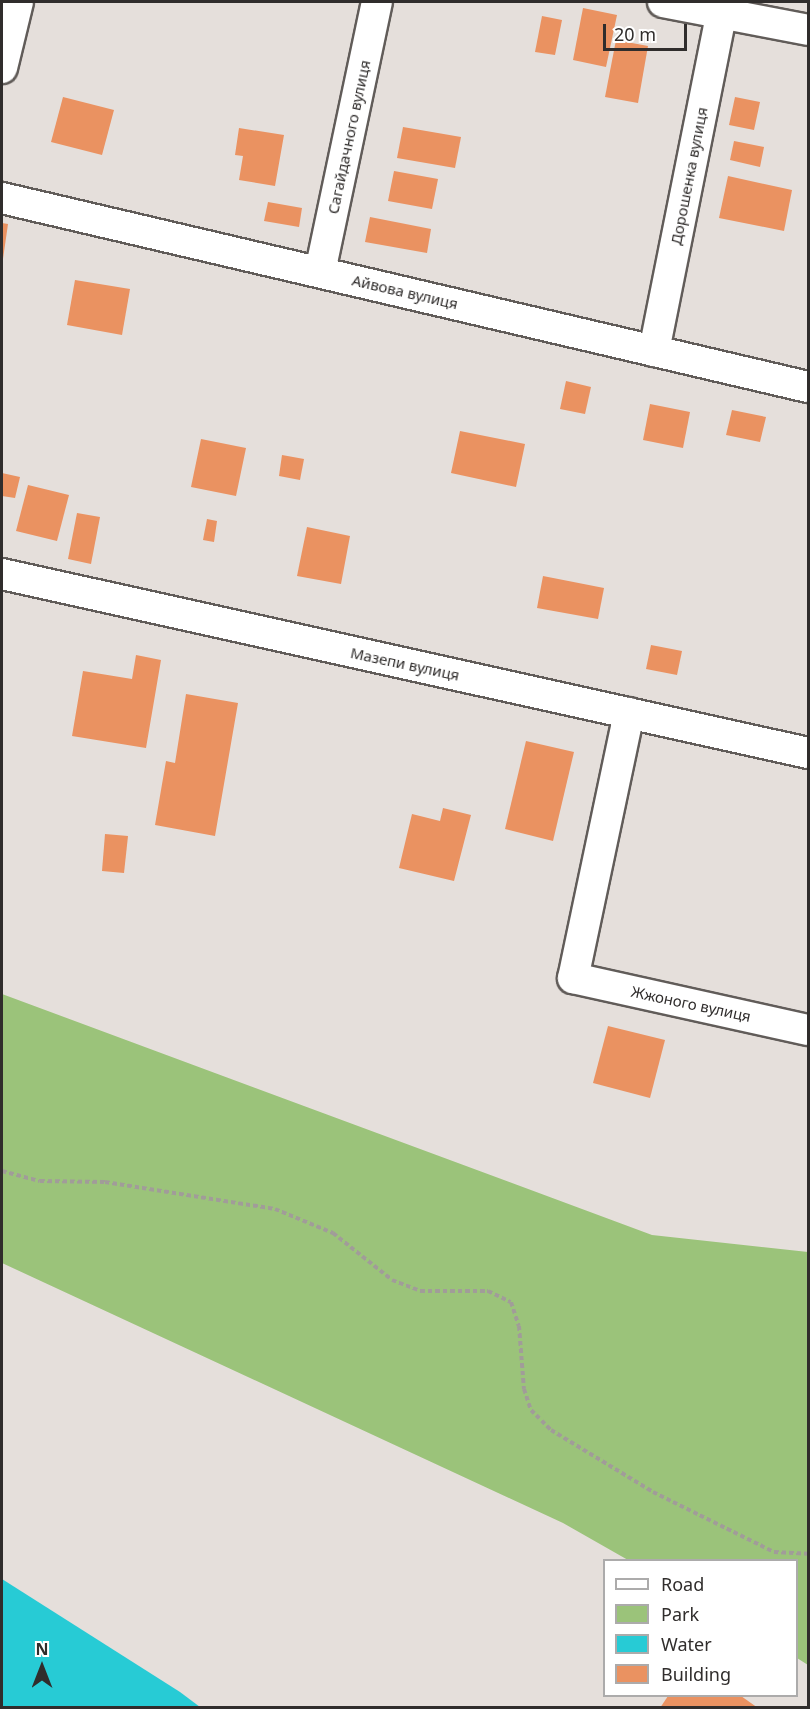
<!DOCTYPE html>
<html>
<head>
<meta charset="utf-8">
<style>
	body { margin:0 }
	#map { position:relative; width:810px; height:1709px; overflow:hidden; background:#e5dfdb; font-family:"Noto Sans",sans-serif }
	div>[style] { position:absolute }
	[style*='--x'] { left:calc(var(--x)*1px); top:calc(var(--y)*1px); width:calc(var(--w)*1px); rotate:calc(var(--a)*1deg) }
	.green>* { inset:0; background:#9bc37a }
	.water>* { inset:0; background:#27cbd5 }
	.building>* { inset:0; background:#ea9261 }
	.path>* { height:4px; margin-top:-2px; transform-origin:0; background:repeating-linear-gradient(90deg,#a19c99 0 4.5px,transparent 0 7.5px) }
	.roads { filter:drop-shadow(2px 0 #615c59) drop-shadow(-2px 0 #615c59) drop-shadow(0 2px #615c59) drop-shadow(0 -2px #615c59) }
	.street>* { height:30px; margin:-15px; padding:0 15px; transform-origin:15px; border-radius:15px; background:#fff }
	span { translate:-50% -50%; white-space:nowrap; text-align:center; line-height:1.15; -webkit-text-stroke:6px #fff; paint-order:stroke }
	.street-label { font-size:15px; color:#302d2c }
	.frame { position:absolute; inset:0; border:3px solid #302d2c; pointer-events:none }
	.legend { position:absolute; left:603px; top:1559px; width:195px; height:138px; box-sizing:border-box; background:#fff; border:2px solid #acabab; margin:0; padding:8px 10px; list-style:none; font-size:18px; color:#302d2c }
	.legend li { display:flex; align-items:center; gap:12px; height:30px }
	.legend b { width:30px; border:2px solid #acabab }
	.north { position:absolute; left:12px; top:1637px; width:60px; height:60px; -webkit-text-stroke:4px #fff; paint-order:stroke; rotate:0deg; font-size:16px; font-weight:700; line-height:24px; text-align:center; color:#302d2c }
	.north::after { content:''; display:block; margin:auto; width:21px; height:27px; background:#302d2c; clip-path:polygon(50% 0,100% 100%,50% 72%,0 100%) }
	.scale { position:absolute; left:603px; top:24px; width:84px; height:27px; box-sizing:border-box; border:3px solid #302d2c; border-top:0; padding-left:8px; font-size:18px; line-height:21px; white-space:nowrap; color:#302d2c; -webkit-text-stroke:4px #fff; paint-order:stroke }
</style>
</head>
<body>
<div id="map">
	<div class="green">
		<div style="clip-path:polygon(2px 994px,652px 1235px,808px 1252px,808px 1665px,797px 1658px,796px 1560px,628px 1560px,563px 1523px,2px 1263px)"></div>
	</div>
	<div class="water">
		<div style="clip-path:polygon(2px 1579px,180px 1692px,200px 1707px,2px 1707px)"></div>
	</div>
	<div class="building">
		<div style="clip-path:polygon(583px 8px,617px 15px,606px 67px,573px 60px)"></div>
		<div style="clip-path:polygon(542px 16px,562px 20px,555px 55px,535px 52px)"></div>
		<div style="clip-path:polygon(616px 40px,648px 46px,638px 103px,605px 97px)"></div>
		<div style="clip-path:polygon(63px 97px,114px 110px,102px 155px,51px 142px)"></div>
		<div style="clip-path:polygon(735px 97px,760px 102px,754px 130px,729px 125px)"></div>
		<div style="clip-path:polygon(403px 127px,461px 137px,455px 168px,397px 158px)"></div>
		<div style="clip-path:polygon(239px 128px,284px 135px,275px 186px,239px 180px,243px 156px,235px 155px)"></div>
		<div style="clip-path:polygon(734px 141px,764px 147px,760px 167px,730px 160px)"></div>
		<div style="clip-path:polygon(394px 171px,438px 179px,432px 209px,388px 201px)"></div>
		<div style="clip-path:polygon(728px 176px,792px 190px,784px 231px,719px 218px)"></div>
		<div style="clip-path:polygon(268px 202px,302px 208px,299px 227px,264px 221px)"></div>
		<div style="clip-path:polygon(370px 217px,431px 229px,427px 253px,365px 242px)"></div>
		<div style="clip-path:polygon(2px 223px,8px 224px,3px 259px,2px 259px)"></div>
		<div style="clip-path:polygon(75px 280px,130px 289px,122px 335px,67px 325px)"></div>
		<div style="clip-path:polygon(566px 381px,591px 387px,585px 414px,560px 409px)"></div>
		<div style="clip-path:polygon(650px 404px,690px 412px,683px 448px,643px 440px)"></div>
		<div style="clip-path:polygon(732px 410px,766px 417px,760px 442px,726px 435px)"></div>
		<div style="clip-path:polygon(460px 431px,525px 444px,516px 487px,451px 473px)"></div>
		<div style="clip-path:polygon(201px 439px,246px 448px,236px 496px,191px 487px)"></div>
		<div style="clip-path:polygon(282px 455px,304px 459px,300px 480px,279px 476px)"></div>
		<div style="clip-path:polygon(2px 473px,20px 477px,15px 498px,2px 496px)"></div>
		<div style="clip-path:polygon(28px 485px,69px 495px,57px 541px,16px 531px)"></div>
		<div style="clip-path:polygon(77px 513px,100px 517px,91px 564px,68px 559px)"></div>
		<div style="clip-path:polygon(207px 519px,217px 521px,214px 542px,203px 540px)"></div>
		<div style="clip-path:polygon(307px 527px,350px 536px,341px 584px,297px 576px)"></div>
		<div style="clip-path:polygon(543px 576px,604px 588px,598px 619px,537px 608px)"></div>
		<div style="clip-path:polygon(651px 645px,682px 651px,677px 675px,646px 669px)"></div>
		<div style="clip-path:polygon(136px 655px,161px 660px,146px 748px,72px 736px,83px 671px,132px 679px)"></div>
		<div style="clip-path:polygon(186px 694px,238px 703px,215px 836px,155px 825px,166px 761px,175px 763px)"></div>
		<div style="clip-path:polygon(526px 741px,574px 752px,553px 841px,505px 829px)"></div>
		<div style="clip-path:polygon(443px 808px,471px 815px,454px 881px,399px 868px,412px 814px,440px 821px)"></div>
		<div style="clip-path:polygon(105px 834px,128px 836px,124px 873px,102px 871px)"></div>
		<div style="clip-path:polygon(608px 1026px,665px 1040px,650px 1098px,593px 1083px)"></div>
		<div style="clip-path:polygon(668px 1696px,741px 1696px,758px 1708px,660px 1708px)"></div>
	</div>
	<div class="path">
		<div style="--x:2;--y:1171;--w:39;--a:15"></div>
		<div style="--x:40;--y:1181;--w:65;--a:0.9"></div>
		<div style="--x:105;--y:1182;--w:172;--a:9"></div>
		<div style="--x:275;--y:1209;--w:63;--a:22.5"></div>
		<div style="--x:333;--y:1233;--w:75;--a:38.5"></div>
		<div style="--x:392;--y:1280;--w:30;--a:21"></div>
		<div style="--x:420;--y:1291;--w:68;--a:0"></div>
		<div style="--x:488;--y:1291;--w:25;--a:26"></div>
		<div style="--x:511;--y:1302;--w:25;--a:72"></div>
		<div style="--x:519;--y:1326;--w:63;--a:85.5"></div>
		<div style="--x:524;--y:1389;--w:22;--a:72"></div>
		<div style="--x:531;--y:1410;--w:28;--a:45"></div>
		<div style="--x:551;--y:1430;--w:119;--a:31.3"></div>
		<div style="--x:653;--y:1492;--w:135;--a:26.4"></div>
		<div style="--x:774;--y:1552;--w:34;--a:3"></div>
	</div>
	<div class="roads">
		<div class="street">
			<div style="--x:663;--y:2;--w:148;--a:10.9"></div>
			<div style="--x:2;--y:68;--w:68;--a:-76.4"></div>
			<div style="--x:2;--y:198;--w:828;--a:13.2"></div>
			<div style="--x:320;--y:272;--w:276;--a:-78.1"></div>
			<div style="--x:654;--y:351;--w:356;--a:-78.7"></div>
			<div style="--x:2;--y:574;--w:826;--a:12.52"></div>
			<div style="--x:629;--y:713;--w:271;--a:101.9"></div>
			<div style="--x:573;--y:978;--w:241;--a:12.5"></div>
		</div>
	</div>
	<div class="street-label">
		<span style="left:349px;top:137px;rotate:-78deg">Сагайдачного вулиця</span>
		<span style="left:689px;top:176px;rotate:-79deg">Дорошенка вулиця</span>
		<span style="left:405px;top:292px;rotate:13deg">Айвова вулиця</span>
		<span style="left:405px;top:664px;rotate:12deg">Мазепи вулиця</span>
		<span style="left:691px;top:1004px;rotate:12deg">Жжоного вулиця</span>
	</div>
	<div class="frame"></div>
	<ul class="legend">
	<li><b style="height:8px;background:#fff"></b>Road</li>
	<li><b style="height:16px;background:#9bc37a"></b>Park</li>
	<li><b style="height:16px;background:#27cbd5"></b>Water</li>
	<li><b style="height:16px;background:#ea9261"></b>Building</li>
	</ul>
	<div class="north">N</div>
	<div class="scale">20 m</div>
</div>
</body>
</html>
